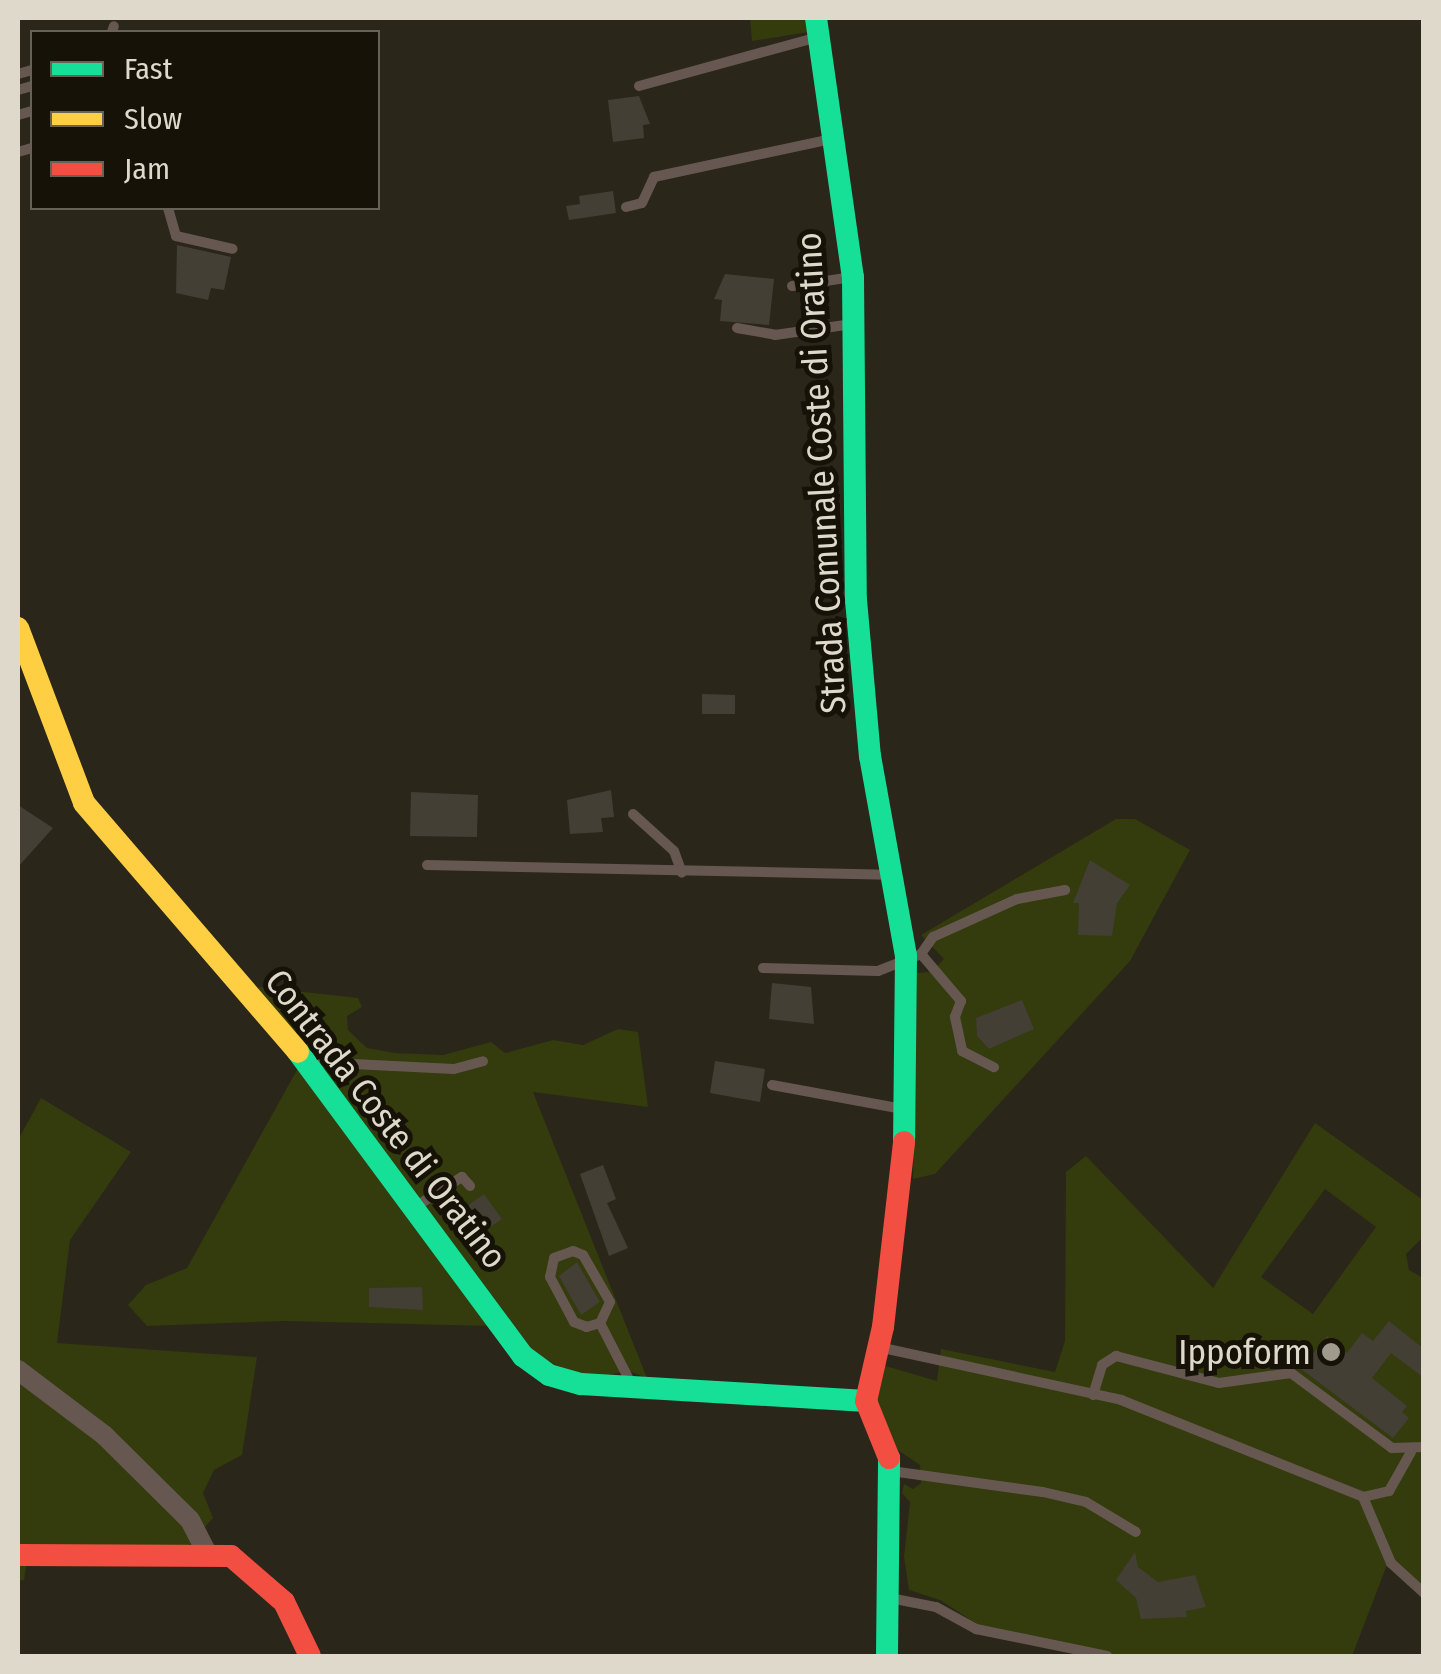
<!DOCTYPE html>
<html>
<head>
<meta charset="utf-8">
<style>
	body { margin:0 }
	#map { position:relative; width:1441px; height:1674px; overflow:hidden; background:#2a2619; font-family:"Fira Sans Condensed",sans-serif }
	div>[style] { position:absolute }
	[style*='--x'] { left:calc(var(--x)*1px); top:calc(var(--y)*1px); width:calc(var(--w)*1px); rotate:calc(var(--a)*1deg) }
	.green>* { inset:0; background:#343b0d }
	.building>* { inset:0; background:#433f34 }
	.lane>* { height:10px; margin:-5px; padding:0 5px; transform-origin:5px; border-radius:5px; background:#665851 }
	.street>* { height:20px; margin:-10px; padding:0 10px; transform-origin:10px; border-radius:10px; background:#665851 }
	.fast>* { height:22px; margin:-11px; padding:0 11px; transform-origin:11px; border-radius:11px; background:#16e098 }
	.slow>* { height:22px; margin:-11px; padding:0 11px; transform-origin:11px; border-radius:11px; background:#ffcf43 }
	.jam>* { height:22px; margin:-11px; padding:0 11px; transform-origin:11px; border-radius:11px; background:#f24e42 }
	.dots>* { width:28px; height:28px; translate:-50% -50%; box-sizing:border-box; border:5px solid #161208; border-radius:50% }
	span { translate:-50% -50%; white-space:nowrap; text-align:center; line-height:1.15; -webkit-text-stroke:10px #161208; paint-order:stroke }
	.street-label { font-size:35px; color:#ded9ca }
	.poi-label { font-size:35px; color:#ded9ca }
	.right { translate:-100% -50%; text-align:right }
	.frame { position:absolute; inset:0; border:20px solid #ded9ca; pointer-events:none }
	.legend { position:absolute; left:30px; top:30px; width:350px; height:180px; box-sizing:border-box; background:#161208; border:2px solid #666256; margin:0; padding:12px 18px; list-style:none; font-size:30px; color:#ded9ca }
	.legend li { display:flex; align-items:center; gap:20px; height:50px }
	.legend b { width:50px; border:2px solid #666256 }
</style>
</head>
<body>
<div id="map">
	<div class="green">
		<div style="clip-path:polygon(750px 18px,807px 18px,809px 32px,752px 41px)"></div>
		<div style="clip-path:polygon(1116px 819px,1135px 819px,1190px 850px,1130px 961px,935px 1174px,913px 1179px,916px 973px,931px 972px,944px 959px,921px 935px)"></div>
		<div style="clip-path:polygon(258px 987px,358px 998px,362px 1007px,347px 1016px,348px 1030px,367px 1048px,395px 1053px,443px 1055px,491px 1042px,505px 1053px,553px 1040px,583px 1045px,618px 1029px,638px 1032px,648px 1107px,533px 1092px,647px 1378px,629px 1371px,580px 1380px,491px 1326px,285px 1321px,147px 1326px,128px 1305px,146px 1285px,187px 1268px,298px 1068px)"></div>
		<div style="clip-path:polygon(41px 1098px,131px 1152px,70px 1240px,57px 1343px,257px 1357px,242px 1455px,214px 1470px,203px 1493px,213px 1518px,188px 1546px,29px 1549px,24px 1580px,18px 1581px,18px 1140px)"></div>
		<div style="clip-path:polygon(evenodd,1315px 1123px,1423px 1200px,1423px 1237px,1406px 1254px,1409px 1270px,1423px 1278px,1423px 1584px,1387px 1565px,1352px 1656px,1121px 1656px,980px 1626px,940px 1600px,909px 1590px,904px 1557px,910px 1502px,902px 1493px,904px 1484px,913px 1489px,921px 1483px,920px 1465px,895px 1448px,874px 1400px,879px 1364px,937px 1381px,941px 1349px,1055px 1372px,1065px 1341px,1066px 1172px,1086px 1156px,1213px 1288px,1315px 1123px,1325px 1189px,1376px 1227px,1313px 1314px,1261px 1277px,1325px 1189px)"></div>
	</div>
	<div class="building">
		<div style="clip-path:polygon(639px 96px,650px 124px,643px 125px,644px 138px,613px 142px,608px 100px)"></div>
		<div style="clip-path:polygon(613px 191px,616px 213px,569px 220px,566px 206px,580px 204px,579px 196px)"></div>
		<div style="clip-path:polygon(177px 245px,231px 257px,224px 290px,211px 288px,208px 300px,176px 293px)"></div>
		<div style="clip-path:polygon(725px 274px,774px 279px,769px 325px,720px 321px,722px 300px,714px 299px)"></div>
		<div style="clip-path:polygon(702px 694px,735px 695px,735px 714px,702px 714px)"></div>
		<div style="clip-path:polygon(611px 790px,614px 817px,601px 818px,603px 832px,570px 834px,567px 800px)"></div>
		<div style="clip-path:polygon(411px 792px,478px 795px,477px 837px,410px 836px)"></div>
		<div style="clip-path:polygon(18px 805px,53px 828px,18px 867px)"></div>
		<div style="clip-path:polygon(1090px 860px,1130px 885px,1117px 903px,1112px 936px,1078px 935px,1079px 903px,1073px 903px)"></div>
		<div style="clip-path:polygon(772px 983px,811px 987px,814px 1024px,769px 1019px)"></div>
		<div style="clip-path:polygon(1022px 1000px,1034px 1029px,989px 1049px,977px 1036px,976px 1018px)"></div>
		<div style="clip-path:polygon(715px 1061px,765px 1069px,760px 1102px,710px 1093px)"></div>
		<div style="clip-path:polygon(603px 1165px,616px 1199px,607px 1203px,628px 1248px,609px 1256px,580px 1174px)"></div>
		<div style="clip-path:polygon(484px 1194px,502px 1219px,477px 1236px,460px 1211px)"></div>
		<div style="clip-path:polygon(577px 1262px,600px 1302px,581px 1315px,559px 1276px)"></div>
		<div style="clip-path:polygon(422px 1287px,423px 1310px,369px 1307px,369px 1288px)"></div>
		<div style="clip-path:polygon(1389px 1321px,1424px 1349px,1424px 1378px,1391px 1353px,1372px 1378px,1407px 1406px,1402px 1412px,1409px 1418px,1393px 1438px,1301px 1369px,1327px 1336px,1347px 1353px,1362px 1333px,1373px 1341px)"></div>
		<div style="clip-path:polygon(1135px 1552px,1138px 1567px,1158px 1582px,1195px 1575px,1206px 1607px,1186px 1611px,1187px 1617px,1141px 1619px,1136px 1598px,1116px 1580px)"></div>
	</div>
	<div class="lane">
		<div style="--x:112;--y:32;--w:6;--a:-72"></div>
		<div style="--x:18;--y:74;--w:15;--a:-16"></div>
		<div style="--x:639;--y:86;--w:181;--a:-15.3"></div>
		<div style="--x:18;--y:90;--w:15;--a:-16"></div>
		<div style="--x:18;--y:115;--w:15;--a:-16"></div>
		<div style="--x:18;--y:152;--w:15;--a:-16"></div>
		<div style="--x:626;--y:207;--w:16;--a:-14"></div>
		<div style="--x:642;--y:203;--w:29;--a:-65"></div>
		<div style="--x:654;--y:177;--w:181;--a:-12.1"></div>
		<div style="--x:168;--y:208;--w:29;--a:74"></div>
		<div style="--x:176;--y:236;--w:58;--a:12.8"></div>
		<div style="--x:792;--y:286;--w:61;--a:-8.5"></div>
		<div style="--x:737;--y:328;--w:39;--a:10"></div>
		<div style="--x:775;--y:335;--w:78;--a:-8.1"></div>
		<div style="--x:633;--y:814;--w:55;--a:42.1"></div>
		<div style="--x:674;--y:851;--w:23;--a:70"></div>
		<div style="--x:427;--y:865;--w:461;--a:1.2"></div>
		<div style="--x:921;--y:954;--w:21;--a:-55"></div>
		<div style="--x:933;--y:937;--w:92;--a:-24.3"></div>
		<div style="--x:1017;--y:899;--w:49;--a:-10.6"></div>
		<div style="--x:763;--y:968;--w:115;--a:1.5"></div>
		<div style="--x:878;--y:971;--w:46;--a:-21.6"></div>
		<div style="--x:921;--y:954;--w:62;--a:49.6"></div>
		<div style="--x:961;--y:1001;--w:17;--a:111"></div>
		<div style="--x:955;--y:1017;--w:35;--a:78"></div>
		<div style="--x:962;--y:1051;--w:36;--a:27"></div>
		<div style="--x:313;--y:1062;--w:141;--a:2.8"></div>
		<div style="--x:454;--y:1069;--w:30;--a:-15"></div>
		<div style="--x:772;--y:1085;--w:133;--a:10.4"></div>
		<div style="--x:415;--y:1207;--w:56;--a:-32.6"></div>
		<div style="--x:462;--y:1177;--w:12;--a:48"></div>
		<div style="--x:573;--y:1251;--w:11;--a:22"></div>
		<div style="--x:583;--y:1255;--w:54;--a:60.1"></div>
		<div style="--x:610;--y:1302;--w:23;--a:115"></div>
		<div style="--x:600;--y:1323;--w:14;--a:163"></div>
		<div style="--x:587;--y:1327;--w:14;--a:-159"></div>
		<div style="--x:574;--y:1322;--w:51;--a:-118.1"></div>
		<div style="--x:550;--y:1277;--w:19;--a:-78"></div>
		<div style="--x:554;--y:1258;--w:20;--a:-20"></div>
		<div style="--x:600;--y:1323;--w:70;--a:62.7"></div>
		<div style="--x:883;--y:1348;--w:244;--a:12.3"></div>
		<div style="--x:1121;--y:1400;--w:261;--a:21.8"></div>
		<div style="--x:1093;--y:1395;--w:31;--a:-73"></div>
		<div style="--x:1102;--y:1365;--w:17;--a:-33"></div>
		<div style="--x:1116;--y:1356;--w:106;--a:14.7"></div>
		<div style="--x:1219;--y:1383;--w:73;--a:-7.9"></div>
		<div style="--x:1291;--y:1373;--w:126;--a:36.6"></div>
		<div style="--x:1392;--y:1448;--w:31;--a:-2"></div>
		<div style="--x:1411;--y:1452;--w:45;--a:119.4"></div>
		<div style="--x:1389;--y:1491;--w:27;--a:167"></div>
		<div style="--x:1363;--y:1497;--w:72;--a:67"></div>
		<div style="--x:1391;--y:1563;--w:45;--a:42.3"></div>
		<div style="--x:891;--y:1471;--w:153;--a:7.9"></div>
		<div style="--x:1043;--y:1492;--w:44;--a:13.1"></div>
		<div style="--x:1086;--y:1502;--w:58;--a:31"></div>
		<div style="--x:890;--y:1598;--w:47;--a:11.1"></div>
		<div style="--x:936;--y:1607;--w:46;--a:28.8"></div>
		<div style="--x:976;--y:1629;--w:134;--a:11.6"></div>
	</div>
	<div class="street">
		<div style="--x:18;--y:1370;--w:108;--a:37.1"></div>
		<div style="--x:104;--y:1435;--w:121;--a:44.7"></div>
		<div style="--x:190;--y:1520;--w:36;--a:63"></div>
	</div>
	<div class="fast">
		<div style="--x:816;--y:18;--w:262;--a:81.9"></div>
		<div style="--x:853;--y:277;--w:323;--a:89.5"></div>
		<div style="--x:856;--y:600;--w:157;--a:84.9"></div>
		<div style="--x:870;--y:756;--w:203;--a:79.8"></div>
		<div style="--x:906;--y:956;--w:186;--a:90.6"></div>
		<div style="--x:298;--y:1052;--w:378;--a:53.5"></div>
		<div style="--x:523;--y:1356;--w:32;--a:36"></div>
		<div style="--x:549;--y:1375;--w:33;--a:16"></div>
		<div style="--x:581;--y:1384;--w:286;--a:3.4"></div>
		<div style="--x:887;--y:1656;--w:198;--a:-89.4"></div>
	</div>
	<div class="slow">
		<div style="--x:18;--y:628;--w:187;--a:69.3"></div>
		<div style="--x:84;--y:803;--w:328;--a:49.3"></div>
	</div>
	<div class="jam">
		<div style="--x:889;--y:1458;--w:61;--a:-112"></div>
		<div style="--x:866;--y:1401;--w:76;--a:-77.1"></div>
		<div style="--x:883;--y:1327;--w:186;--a:-83.5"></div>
		<div style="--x:18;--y:1555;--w:213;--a:0.3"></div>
		<div style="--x:231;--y:1556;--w:70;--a:41"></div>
		<div style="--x:284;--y:1602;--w:60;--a:64.3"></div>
	</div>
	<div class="dots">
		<div style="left:1331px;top:1352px;background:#9f9a8c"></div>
	</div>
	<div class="street-label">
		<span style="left:821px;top:473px;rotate:-93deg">Strada Comunale Coste di Oratino</span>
		<span style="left:386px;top:1119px;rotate:52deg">Contrada Coste di Oratino</span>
	</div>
	<div class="poi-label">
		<span class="right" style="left:1311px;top:1352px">Ippoform</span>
	</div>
	<div class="frame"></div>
	<ul class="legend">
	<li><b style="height:12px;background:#16e098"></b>Fast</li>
	<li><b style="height:12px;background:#ffcf43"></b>Slow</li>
	<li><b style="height:12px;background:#f24e42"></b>Jam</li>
	</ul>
</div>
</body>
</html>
